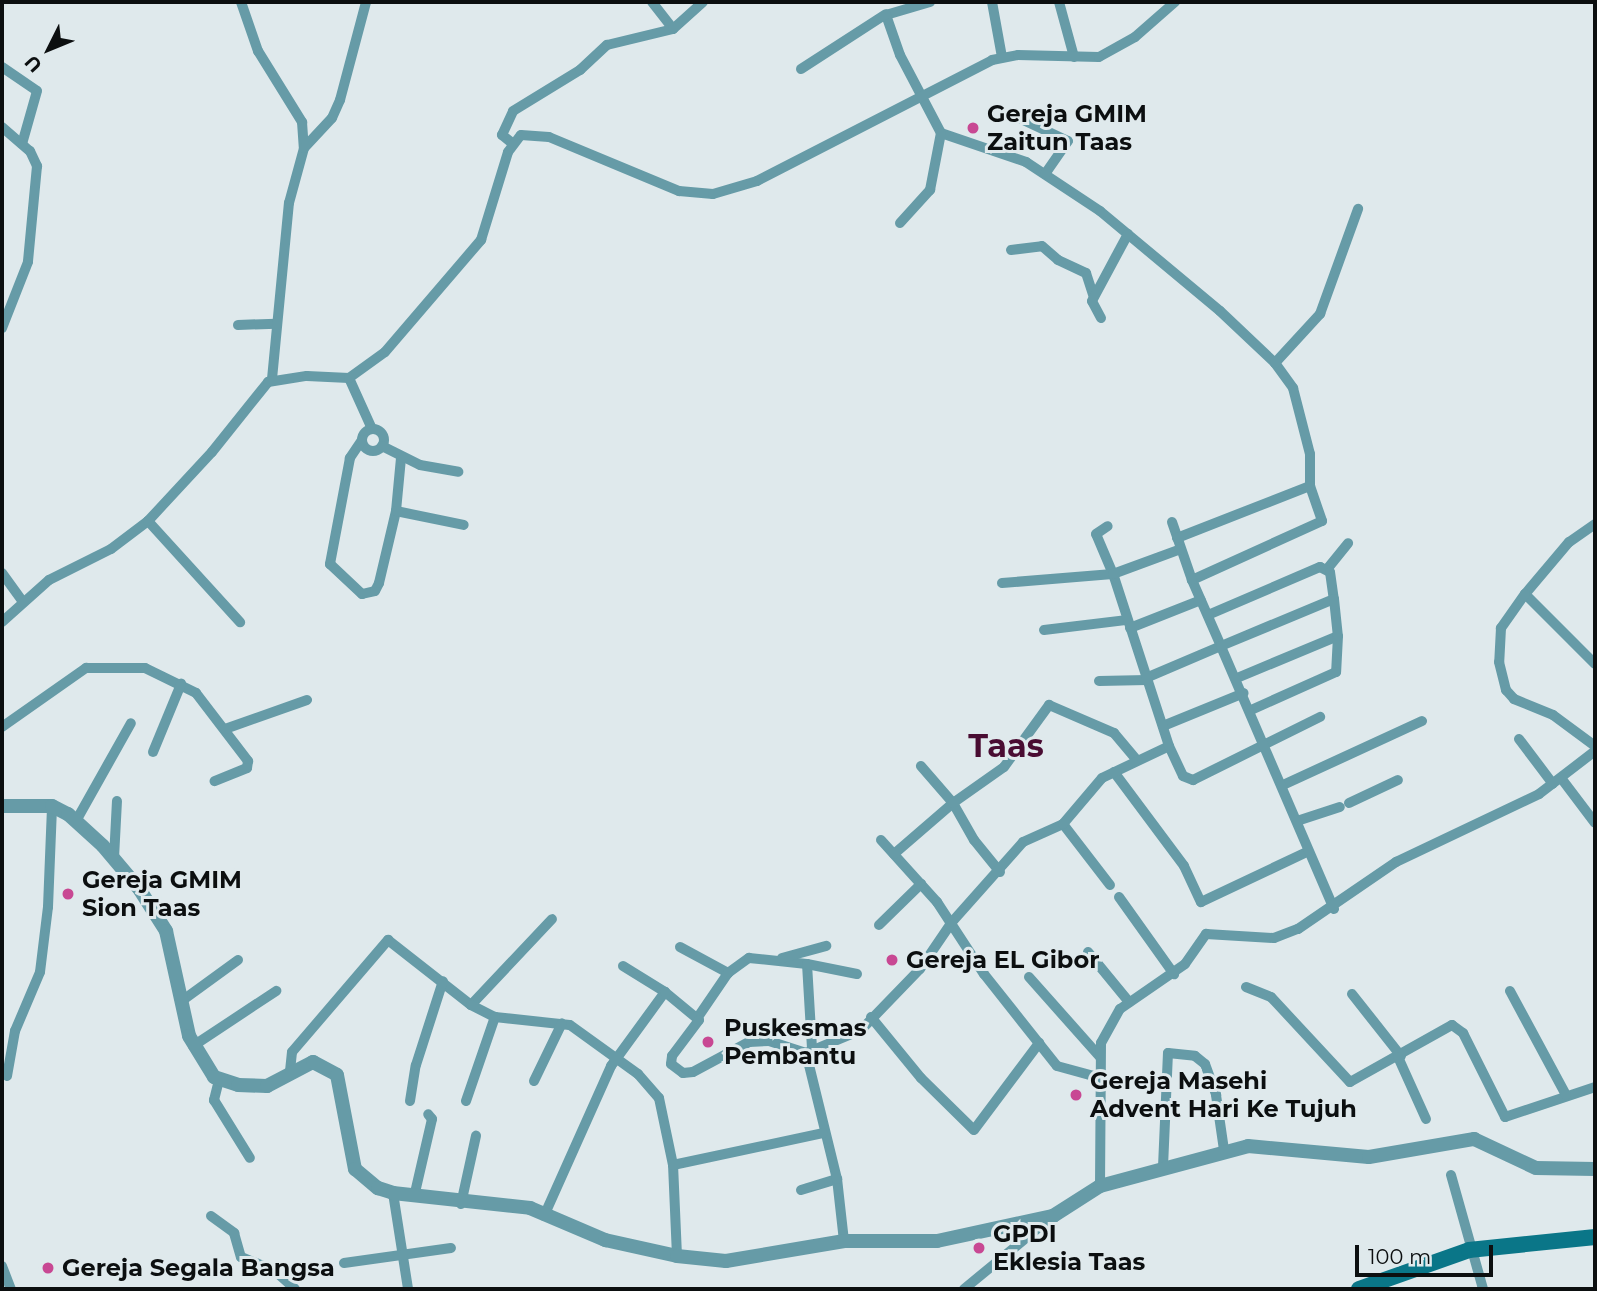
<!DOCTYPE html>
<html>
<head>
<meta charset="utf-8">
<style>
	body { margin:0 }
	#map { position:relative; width:1597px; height:1291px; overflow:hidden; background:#dfe9ec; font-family:Montserrat,sans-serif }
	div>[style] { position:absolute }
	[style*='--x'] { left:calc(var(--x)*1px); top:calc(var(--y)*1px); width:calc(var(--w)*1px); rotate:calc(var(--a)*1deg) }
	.minor>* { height:10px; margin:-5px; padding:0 5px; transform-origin:5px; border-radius:5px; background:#669ba7 }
	.minor>.ring { margin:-5px; padding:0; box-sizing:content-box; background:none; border:10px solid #669ba7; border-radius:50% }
	.tertiary>* { height:14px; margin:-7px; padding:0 7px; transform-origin:7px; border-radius:7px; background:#669ba7 }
	.secondary>* { height:16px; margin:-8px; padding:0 8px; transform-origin:8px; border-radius:8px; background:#0a7688 }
	.dots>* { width:19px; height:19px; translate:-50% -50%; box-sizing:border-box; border:4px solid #dfe9ec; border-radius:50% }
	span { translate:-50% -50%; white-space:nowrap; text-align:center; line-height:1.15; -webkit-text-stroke:6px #dfe9ec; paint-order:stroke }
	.poi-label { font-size:24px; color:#0c0f10; font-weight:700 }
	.left { translate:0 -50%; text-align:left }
	.district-label { font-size:32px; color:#490c32; font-weight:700 }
	.frame { position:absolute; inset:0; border:4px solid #0c0f10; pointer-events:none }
	.north { position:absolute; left:14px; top:14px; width:70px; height:70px; -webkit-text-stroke:5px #dfe9ec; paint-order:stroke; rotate:227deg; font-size:19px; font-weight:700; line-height:28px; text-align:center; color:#0c0f10 }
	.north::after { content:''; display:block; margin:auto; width:24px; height:32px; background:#0c0f10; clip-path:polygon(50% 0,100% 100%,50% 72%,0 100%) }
	.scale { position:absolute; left:1355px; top:1245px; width:138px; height:32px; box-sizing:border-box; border:4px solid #0c0f10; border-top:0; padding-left:9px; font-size:21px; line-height:24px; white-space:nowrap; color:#0c0f10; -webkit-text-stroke:5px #dfe9ec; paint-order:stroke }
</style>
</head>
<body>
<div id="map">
	<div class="minor">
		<div style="--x:241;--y:2;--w:52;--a:70.9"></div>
		<div style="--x:258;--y:51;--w:84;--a:58.2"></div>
		<div style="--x:302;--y:122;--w:26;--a:86"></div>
		<div style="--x:652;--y:2;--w:34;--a:52"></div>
		<div style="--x:930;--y:2;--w:46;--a:163.5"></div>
		<div style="--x:886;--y:15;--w:42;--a:70.7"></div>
		<div style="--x:900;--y:55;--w:88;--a:62.3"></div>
		<div style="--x:941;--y:133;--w:90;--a:18.8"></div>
		<div style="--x:1026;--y:162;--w:89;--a:33.5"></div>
		<div style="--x:1100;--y:211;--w:156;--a:39.8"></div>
		<div style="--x:1220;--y:311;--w:76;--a:43.4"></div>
		<div style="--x:1275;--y:363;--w:31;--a:54"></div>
		<div style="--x:1293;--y:388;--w:68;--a:75.6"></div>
		<div style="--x:1310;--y:454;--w:32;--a:90"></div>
		<div style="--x:1310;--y:486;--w:37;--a:71"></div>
		<div style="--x:1322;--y:521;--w:143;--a:155.6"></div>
		<div style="--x:1192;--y:580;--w:72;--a:66.3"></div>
		<div style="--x:1221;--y:646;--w:82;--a:156.9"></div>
		<div style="--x:992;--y:2;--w:56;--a:79.7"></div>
		<div style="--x:1059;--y:2;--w:57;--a:74.7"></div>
		<div style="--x:2;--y:67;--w:42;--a:34.4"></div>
		<div style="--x:37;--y:91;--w:55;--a:105.8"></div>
		<div style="--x:801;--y:69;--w:101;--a:-32.9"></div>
		<div style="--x:1019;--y:118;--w:54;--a:25.1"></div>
		<div style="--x:1068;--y:141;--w:40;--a:124.9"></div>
		<div style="--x:2;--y:127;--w:37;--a:41"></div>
		<div style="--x:30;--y:151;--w:17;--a:65"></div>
		<div style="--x:37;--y:166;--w:96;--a:95.4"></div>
		<div style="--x:28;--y:262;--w:71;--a:111.5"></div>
		<div style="--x:512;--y:143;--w:13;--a:-141"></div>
		<div style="--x:502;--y:135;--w:26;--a:-65"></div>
		<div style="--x:513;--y:111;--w:79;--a:-31.5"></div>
		<div style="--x:580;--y:70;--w:37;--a:-43"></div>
		<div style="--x:607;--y:45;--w:68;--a:-13.6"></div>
		<div style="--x:673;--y:29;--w:40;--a:-42"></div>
		<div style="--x:900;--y:223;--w:45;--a:-47.7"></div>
		<div style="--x:930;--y:190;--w:58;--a:-79.1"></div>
		<div style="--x:1011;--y:250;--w:31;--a:-7"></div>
		<div style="--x:1042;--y:246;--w:21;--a:41"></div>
		<div style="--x:1058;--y:260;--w:31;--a:25"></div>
		<div style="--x:1086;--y:273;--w:25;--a:72"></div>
		<div style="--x:1101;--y:318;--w:19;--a:-118"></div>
		<div style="--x:1092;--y:301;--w:76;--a:-61.8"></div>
		<div style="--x:238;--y:325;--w:38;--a:-2"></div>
		<div style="--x:1275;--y:363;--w:67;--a:-47.4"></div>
		<div style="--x:1320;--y:314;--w:112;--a:-70.1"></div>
		<div style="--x:349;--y:378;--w:56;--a:65.7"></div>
		<div style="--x:272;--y:379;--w:177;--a:-84.5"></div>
		<div style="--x:289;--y:203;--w:57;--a:-74.7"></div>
		<div style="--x:304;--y:148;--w:41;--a:-47"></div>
		<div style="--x:332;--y:118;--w:20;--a:-66"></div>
		<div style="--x:340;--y:100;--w:101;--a:-75.1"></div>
		<div class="ring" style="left:362px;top:429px;width:12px;height:12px"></div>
		<div style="--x:362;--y:440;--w:22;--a:124"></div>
		<div style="--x:350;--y:458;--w:108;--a:100.7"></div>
		<div style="--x:330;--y:564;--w:44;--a:43.2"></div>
		<div style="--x:362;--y:594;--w:13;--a:-13"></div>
		<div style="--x:375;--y:591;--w:9;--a:-63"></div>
		<div style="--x:379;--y:583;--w:74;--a:-76.7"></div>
		<div style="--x:396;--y:511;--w:53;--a:-84.6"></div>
		<div style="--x:382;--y:446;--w:42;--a:26.6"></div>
		<div style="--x:420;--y:465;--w:39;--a:10"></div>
		<div style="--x:396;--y:511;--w:69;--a:11.6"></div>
		<div style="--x:148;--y:521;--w:137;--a:47.7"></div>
		<div style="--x:1172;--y:522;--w:61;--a:71"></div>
		<div style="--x:1595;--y:524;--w:32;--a:145"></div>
		<div style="--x:1569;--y:542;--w:68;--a:130.2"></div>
		<div style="--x:1525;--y:594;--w:99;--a:45"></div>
		<div style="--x:1177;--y:538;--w:143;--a:-21.4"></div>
		<div style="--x:1328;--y:568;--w:32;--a:-51"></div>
		<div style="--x:2;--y:573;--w:36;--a:54"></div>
		<div style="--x:1002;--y:583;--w:111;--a:-4.6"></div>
		<div style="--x:1113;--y:574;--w:43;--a:-113"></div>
		<div style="--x:1096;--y:534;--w:14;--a:-34"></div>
		<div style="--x:1525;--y:594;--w:42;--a:125.2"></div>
		<div style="--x:1501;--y:628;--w:34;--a:93"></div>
		<div style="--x:1499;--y:662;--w:29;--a:76"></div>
		<div style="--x:1506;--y:690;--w:12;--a:48"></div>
		<div style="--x:1514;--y:699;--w:42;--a:22.3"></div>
		<div style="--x:1553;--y:715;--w:52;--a:36.4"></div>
		<div style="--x:1208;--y:615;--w:122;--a:-23.2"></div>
		<div style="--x:1320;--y:567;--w:11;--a:27"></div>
		<div style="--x:1330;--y:572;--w:27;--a:82"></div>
		<div style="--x:2;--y:622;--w:63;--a:-41.8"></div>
		<div style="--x:49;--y:580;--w:69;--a:-26.6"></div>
		<div style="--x:111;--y:549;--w:46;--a:-37.1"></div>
		<div style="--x:148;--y:521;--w:94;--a:-47.2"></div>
		<div style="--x:212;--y:452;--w:90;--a:-51.3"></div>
		<div style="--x:268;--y:382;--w:39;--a:-9"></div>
		<div style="--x:307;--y:376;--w:42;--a:2.7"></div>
		<div style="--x:349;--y:378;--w:44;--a:-35.8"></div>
		<div style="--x:385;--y:352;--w:148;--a:-49.4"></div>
		<div style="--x:481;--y:240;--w:92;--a:-72.9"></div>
		<div style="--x:508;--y:152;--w:21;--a:-53"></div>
		<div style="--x:521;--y:135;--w:28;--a:4"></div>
		<div style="--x:549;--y:137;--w:141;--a:22.6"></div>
		<div style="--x:679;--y:191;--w:34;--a:5"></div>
		<div style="--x:713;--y:194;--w:46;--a:-16.5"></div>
		<div style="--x:757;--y:181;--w:264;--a:-27.2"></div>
		<div style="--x:992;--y:60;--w:26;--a:-11"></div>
		<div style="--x:1018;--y:55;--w:81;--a:1.4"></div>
		<div style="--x:1099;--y:57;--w:41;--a:-29.1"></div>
		<div style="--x:1135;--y:37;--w:53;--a:-41.2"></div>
		<div style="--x:1130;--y:628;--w:76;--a:-21.5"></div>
		<div style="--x:1044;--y:630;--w:84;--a:-6.9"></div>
		<div style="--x:1237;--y:678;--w:109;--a:-22.6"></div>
		<div style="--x:1338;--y:636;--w:36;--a:93"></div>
		<div style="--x:1336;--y:672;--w:93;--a:155.9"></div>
		<div style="--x:1099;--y:681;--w:48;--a:-1.2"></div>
		<div style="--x:1163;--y:726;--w:87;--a:-22.2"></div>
		<div style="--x:2;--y:727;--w:103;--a:-35.1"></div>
		<div style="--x:86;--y:668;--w:59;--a:0"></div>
		<div style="--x:145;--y:668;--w:57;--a:26.1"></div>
		<div style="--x:196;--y:693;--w:86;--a:52.6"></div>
		<div style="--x:248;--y:761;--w:7;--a:98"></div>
		<div style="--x:247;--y:768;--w:35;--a:158"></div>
		<div style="--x:225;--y:729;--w:87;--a:-19.5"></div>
		<div style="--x:1519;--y:739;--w:56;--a:52.9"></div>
		<div style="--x:1169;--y:746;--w:33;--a:65"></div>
		<div style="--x:1183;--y:776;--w:11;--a:22"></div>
		<div style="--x:1193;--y:780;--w:142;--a:-26.4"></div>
		<div style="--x:153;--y:752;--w:74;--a:-67.6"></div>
		<div style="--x:1114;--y:772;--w:117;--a:53.3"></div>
		<div style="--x:1184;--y:866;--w:40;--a:65"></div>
		<div style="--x:1201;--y:902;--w:117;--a:-25.3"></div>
		<div style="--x:1561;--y:778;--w:56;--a:52.9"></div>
		<div style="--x:1283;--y:785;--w:153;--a:-24.7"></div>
		<div style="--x:1349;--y:803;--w:54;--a:-25.1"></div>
		<div style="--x:76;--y:821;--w:112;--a:-60.7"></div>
		<div style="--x:1297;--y:821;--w:45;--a:-18"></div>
		<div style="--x:1063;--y:824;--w:77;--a:52.4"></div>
		<div style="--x:881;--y:840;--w:84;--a:47.9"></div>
		<div style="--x:937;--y:902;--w:86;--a:56.9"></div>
		<div style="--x:984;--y:974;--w:117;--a:51.6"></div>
		<div style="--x:1057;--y:1066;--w:46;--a:15.3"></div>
		<div style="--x:894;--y:854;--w:78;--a:-40.8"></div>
		<div style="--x:953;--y:803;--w:49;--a:-130.9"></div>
		<div style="--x:114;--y:858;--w:57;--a:-87"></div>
		<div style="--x:1000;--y:872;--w:41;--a:-129.1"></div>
		<div style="--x:974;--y:840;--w:43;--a:-119.6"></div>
		<div style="--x:953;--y:803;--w:62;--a:-35.2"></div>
		<div style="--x:1004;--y:767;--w:77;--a:-54"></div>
		<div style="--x:1049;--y:705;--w:71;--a:23.3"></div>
		<div style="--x:1114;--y:733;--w:35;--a:50"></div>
		<div style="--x:1119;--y:897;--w:95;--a:54.5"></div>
		<div style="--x:1334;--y:909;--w:286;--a:-113.3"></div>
		<div style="--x:1221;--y:646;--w:122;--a:-22.6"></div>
		<div style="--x:1334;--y:599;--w:37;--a:84"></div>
		<div style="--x:879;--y:925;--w:59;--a:-44.3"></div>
		<div style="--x:680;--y:947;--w:55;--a:28.4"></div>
		<div style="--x:728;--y:973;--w:26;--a:-36"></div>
		<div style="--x:749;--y:958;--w:58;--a:5.9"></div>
		<div style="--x:807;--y:964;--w:85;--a:86.6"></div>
		<div style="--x:1088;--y:952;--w:65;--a:50.6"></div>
		<div style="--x:782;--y:958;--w:46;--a:-15.3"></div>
		<div style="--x:807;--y:964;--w:51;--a:11.3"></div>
		<div style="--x:623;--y:966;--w:49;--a:31.8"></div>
		<div style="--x:1029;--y:977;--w:107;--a:48.4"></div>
		<div style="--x:1246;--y:987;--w:27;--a:22"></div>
		<div style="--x:1271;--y:997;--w:116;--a:47.1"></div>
		<div style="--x:1350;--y:1082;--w:117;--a:-29.2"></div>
		<div style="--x:1452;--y:1025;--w:14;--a:36"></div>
		<div style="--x:1463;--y:1033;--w:94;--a:63.4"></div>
		<div style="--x:1505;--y:1117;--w:95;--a:-18.4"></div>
		<div style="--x:1510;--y:991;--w:118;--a:61.7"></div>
		<div style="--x:1352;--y:994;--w:79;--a:51.7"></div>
		<div style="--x:183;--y:1000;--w:68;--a:-36"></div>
		<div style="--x:471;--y:1005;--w:118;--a:-46.7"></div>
		<div style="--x:698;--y:1017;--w:53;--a:-55.7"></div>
		<div style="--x:871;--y:1017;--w:79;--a:50.7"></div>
		<div style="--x:921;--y:1078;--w:74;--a:44.5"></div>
		<div style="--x:974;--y:1130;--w:109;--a:-53.2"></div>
		<div style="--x:193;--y:1046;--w:100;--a:-33.5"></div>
		<div style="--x:1398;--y:1057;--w:68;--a:65.7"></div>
		<div style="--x:290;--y:1071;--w:19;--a:-84"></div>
		<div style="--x:292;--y:1052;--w:148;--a:-49.4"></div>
		<div style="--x:388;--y:940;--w:105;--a:38.1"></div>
		<div style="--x:471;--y:1005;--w:27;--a:27"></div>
		<div style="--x:495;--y:1017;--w:75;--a:6.1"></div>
		<div style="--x:570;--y:1025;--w:84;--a:35.8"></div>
		<div style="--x:638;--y:1074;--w:32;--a:49"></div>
		<div style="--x:659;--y:1098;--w:68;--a:78.2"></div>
		<div style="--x:7;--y:1076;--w:46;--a:-79.9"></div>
		<div style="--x:15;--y:1031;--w:64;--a:-67"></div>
		<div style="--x:40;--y:972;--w:65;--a:-83"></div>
		<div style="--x:48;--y:907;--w:101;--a:-87.7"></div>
		<div style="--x:219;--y:1080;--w:21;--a:104"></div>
		<div style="--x:214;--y:1100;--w:68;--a:58.2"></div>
		<div style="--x:534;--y:1081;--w:64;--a:-64.2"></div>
		<div style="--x:410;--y:1101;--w:36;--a:-81"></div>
		<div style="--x:416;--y:1065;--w:88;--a:-72.2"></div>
		<div style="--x:466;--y:1101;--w:89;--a:-71"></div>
		<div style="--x:1163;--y:1167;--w:114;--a:-87.5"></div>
		<div style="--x:1168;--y:1053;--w:27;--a:6"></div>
		<div style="--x:1195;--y:1056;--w:13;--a:39"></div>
		<div style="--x:1205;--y:1064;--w:33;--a:70"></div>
		<div style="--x:1216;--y:1095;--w:56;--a:81.7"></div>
		<div style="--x:1451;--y:1175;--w:118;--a:74.3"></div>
		<div style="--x:1100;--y:1186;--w:143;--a:-89.6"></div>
		<div style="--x:1101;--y:1043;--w:39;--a:-61"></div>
		<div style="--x:1120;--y:1009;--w:79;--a:-34.7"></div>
		<div style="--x:1185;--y:964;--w:37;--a:-55"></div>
		<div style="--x:1206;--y:934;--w:68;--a:3.4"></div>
		<div style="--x:1274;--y:938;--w:26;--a:-21"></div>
		<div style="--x:1298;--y:929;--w:119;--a:-34.4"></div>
		<div style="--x:1396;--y:862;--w:158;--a:-25.4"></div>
		<div style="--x:1539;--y:794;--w:71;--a:-37.5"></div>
		<div style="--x:801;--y:1190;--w:38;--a:-17"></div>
		<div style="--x:393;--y:1193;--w:97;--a:81.1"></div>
		<div style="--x:414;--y:1197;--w:80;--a:-77"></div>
		<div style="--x:432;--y:1119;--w:6;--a:-129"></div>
		<div style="--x:461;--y:1204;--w:70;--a:-77.6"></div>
		<div style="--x:211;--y:1216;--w:29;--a:36"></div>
		<div style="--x:234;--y:1233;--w:25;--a:74"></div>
		<div style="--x:241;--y:1257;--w:35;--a:22"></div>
		<div style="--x:274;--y:1270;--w:28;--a:42"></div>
		<div style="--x:544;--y:1216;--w:164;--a:-65.9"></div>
		<div style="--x:611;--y:1066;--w:92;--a:-53.9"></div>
		<div style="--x:665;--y:992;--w:44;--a:39.5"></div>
		<div style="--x:699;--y:1020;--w:45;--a:126.9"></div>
		<div style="--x:672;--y:1056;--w:8;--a:97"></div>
		<div style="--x:671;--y:1064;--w:15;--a:37"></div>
		<div style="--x:683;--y:1073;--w:10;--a:-6"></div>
		<div style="--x:693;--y:1072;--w:64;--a:-28.2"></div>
		<div style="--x:749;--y:1042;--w:20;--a:-3"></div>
		<div style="--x:769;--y:1041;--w:39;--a:18"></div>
		<div style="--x:844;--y:1241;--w:62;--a:-96.4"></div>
		<div style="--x:837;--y:1179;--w:130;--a:-103.8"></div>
		<div style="--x:806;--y:1053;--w:60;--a:-22.7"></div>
		<div style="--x:861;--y:1030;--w:85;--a:-46"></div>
		<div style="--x:920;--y:969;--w:57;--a:-55.8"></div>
		<div style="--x:952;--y:922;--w:107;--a:-48.4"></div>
		<div style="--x:1023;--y:842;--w:44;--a:-24.2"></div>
		<div style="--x:1063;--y:824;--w:60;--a:-49.7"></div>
		<div style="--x:1102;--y:778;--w:74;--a:-25.5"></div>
		<div style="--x:1169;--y:746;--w:181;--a:-108"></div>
		<div style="--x:1113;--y:574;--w:72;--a:-20.2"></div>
		<div style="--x:677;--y:1256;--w:91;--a:-92.5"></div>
		<div style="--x:673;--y:1165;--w:153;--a:-12"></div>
		<div style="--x:344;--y:1263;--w:108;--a:-8"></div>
		<div style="--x:2;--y:1266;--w:25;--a:69"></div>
		<div style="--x:964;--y:1289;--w:115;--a:-39.4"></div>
	</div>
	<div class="tertiary">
		<div style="--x:2;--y:806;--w:50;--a:0"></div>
		<div style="--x:52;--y:806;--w:18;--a:27"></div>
		<div style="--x:68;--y:814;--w:47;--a:42.4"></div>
		<div style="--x:103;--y:846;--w:57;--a:49.9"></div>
		<div style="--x:140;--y:890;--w:49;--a:57.6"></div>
		<div style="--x:166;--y:931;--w:107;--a:77.6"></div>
		<div style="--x:189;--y:1036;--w:48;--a:58.6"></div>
		<div style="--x:214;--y:1077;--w:25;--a:18"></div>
		<div style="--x:238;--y:1085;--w:29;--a:2"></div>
		<div style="--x:267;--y:1086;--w:52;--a:-27.6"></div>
		<div style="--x:313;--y:1062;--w:27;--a:28"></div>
		<div style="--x:337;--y:1075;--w:96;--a:79.2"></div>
		<div style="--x:355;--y:1169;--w:30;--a:40"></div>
		<div style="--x:378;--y:1188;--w:16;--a:18"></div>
		<div style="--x:393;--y:1193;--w:138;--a:6.2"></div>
		<div style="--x:530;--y:1208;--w:82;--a:23.1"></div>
		<div style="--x:605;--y:1240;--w:74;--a:12.5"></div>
		<div style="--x:677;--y:1256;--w:49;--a:5.8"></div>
		<div style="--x:726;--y:1261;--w:120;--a:-9.6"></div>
		<div style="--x:844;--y:1241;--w:93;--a:0"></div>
		<div style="--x:937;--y:1241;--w:119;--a:-12.2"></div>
		<div style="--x:1053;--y:1216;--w:56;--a:-32.6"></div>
		<div style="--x:1100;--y:1186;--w:153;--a:-15.1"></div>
		<div style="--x:1248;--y:1146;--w:121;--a:5.2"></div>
		<div style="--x:1369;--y:1157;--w:107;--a:-9.7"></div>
		<div style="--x:1474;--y:1139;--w:68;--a:25.1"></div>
		<div style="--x:1536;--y:1168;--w:59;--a:1"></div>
	</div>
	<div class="secondary">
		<div style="--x:1359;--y:1289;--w:117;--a:-19.5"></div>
		<div style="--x:1469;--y:1250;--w:127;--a:-5.9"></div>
	</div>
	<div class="dots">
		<div style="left:973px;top:128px;background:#c84893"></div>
		<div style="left:68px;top:894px;background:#c84893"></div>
		<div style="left:892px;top:960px;background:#c84893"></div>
		<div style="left:708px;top:1042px;background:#c84893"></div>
		<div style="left:1076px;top:1095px;background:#c84893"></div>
		<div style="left:979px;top:1248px;background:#c84893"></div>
		<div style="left:48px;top:1268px;background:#c84893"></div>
	</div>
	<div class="poi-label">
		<span class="left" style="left:987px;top:128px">Gereja GMIM<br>Zaitun Taas</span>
		<span class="left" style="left:82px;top:894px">Gereja GMIM<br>Sion Taas</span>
		<span class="left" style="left:906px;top:960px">Gereja EL Gibor</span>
		<span class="left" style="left:724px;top:1042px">Puskesmas<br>Pembantu</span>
		<span class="left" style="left:1090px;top:1095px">Gereja Masehi<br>Advent Hari Ke Tujuh</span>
		<span class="left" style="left:993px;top:1248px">GPDI<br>Eklesia Taas</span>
		<span class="left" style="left:62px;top:1268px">Gereja Segala Bangsa</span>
	</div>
	<div class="district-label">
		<span style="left:1006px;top:746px">Taas</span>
	</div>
	<div class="frame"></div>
	<div class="north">U</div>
	<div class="scale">100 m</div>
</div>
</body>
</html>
